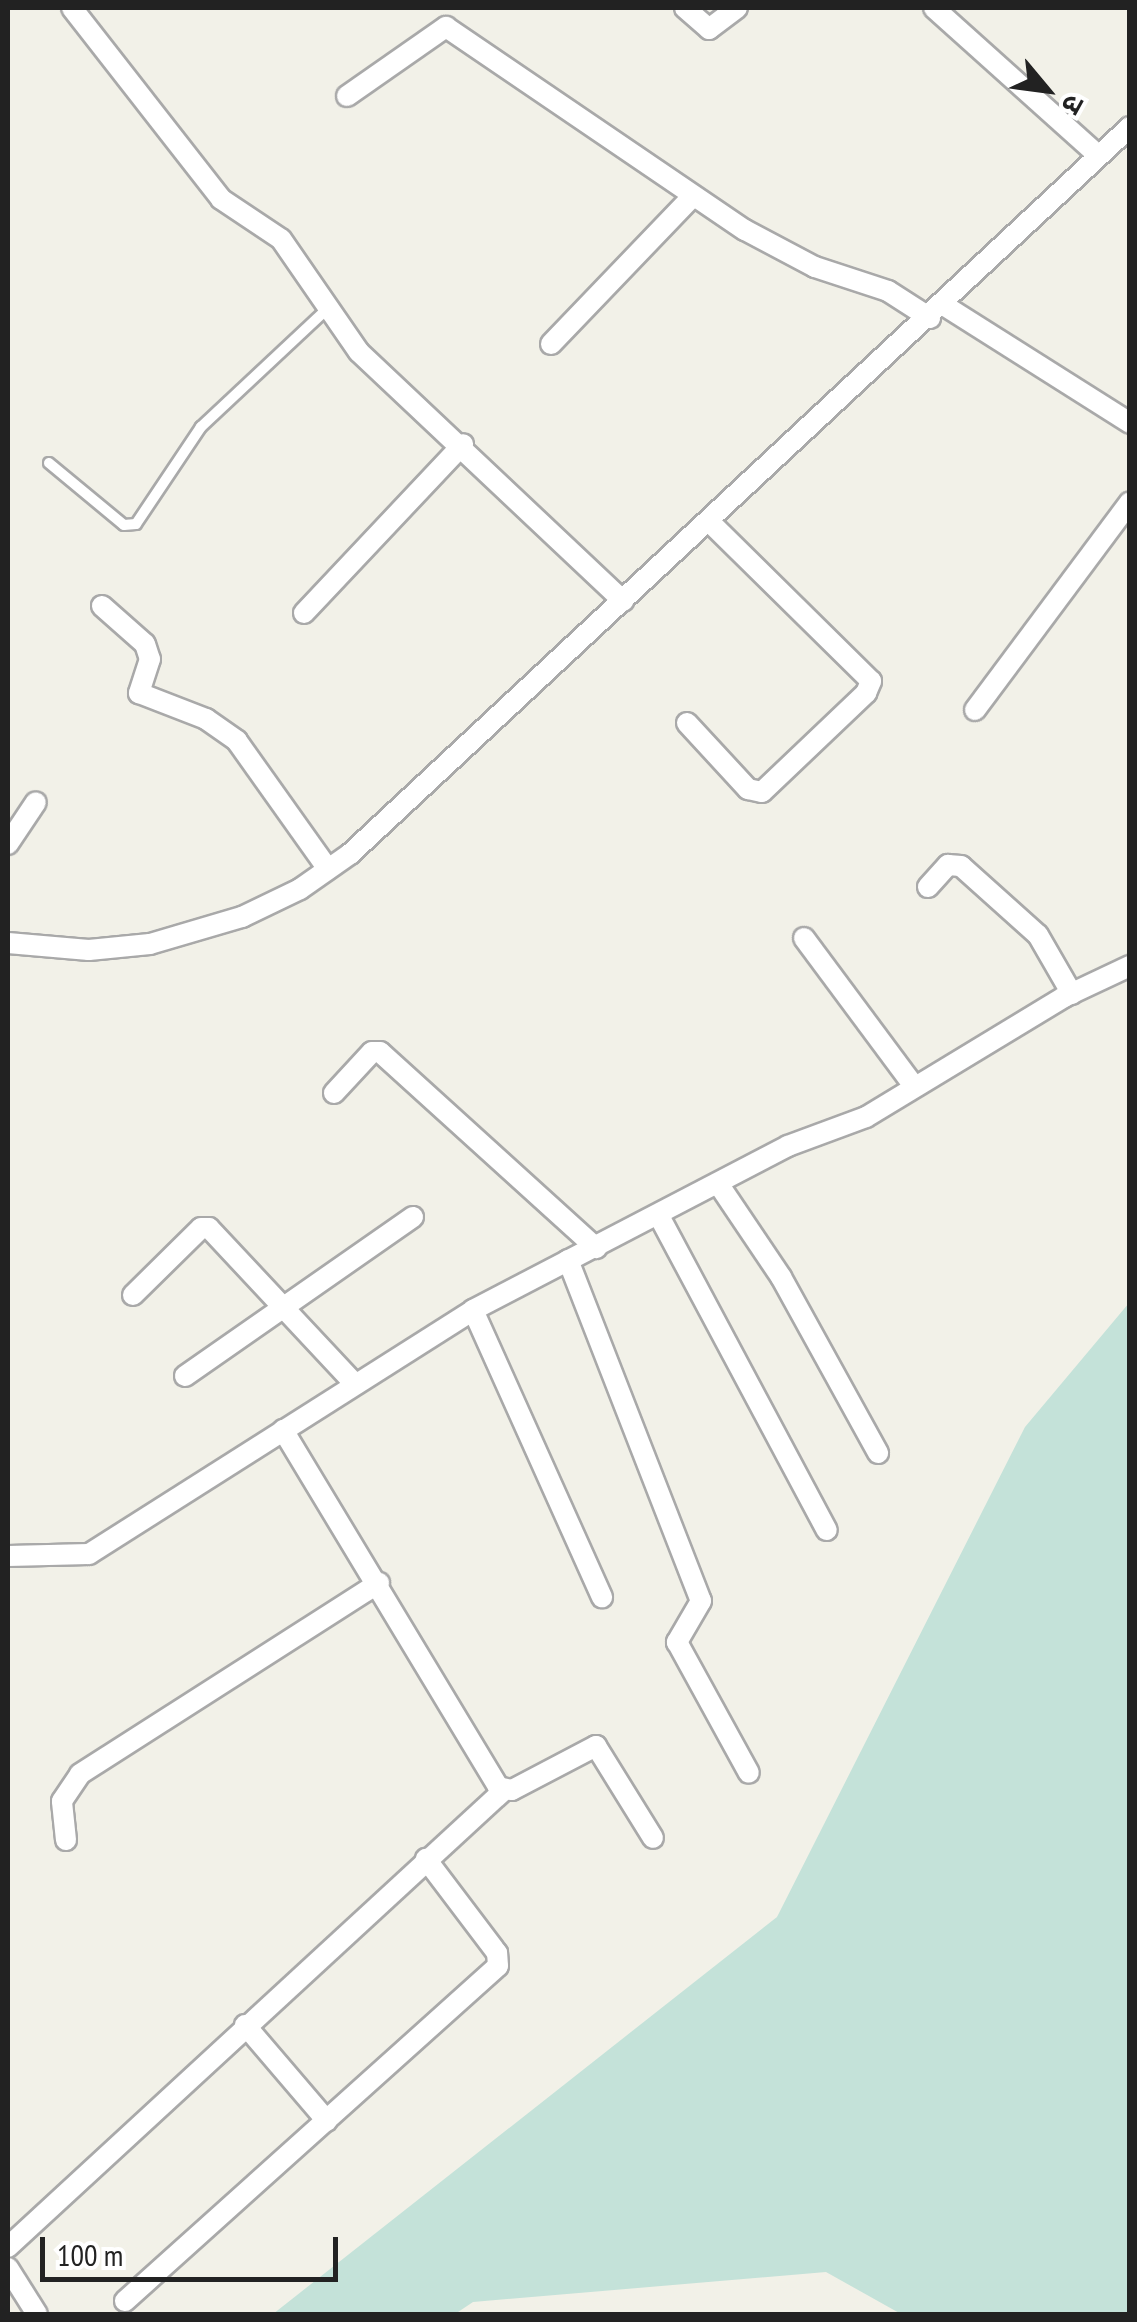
<!DOCTYPE html>
<html>
<head>
<meta charset="utf-8">
<style>
	body { margin:0 }
	#map { position:relative; width:1137px; height:2322px; overflow:hidden; background:#f2f1e8; font-family:"PT Sans Narrow","Noto Sans Devanagari",sans-serif }
	div>[style] { position:absolute }
	[style*='--x'] { left:calc(var(--x)*1px); top:calc(var(--y)*1px); width:calc(var(--w)*1px); rotate:calc(var(--a)*1deg) }
	.wetland>* { inset:0; background:#c4e2d9 }
	.roads { filter:drop-shadow(2px 0 #a9a9a9) drop-shadow(-2px 0 #a9a9a9) drop-shadow(0 2px #a9a9a9) drop-shadow(0 -2px #a9a9a9) }
	.lane>* { height:10px; margin:-5px; padding:0 5px; transform-origin:5px; border-radius:5px; background:#fff }
	.street>* { height:20px; margin:-10px; padding:0 10px; transform-origin:10px; border-radius:10px; background:#fff }
	span { translate:-50% -50%; white-space:nowrap; text-align:center; line-height:1.15; -webkit-text-stroke:8px #fff; paint-order:stroke }
	.frame { position:absolute; inset:0; border:10px solid #222; pointer-events:none }
	.north { position:absolute; left:997px; top:40px; width:100px; height:100px; -webkit-text-stroke:8px #fff; paint-order:stroke; rotate:119deg; font-size:28px; font-weight:700; line-height:40px; text-align:center; color:#222 }
	.north::after { content:''; display:block; margin:auto; width:35px; height:45px; background:#222; clip-path:polygon(50% 0,100% 100%,50% 72%,0 100%) }
	.scale { position:absolute; left:40px; top:2237px; width:298px; height:45px; box-sizing:border-box; border:5px solid #222; border-top:0; padding-left:12px; font-size:30px; line-height:35px; white-space:nowrap; color:#222; -webkit-text-stroke:8px #fff; paint-order:stroke }
</style>
</head>
<body>
<div id="map">
	<div class="wetland">
		<div style="clip-path:polygon(1129px 1303px,1129px 2314px,901px 2314px,826px 2272px,473px 2302px,455px 2314px,273px 2314px,777px 1917px,1025px 1427px)"></div>
	</div>
	<div class="roads">
		<div class="lane">
			<div style="--x:49;--y:463;--w:97;--a:39.6"></div>
			<div style="--x:124;--y:525;--w:12;--a:-5"></div>
			<div style="--x:136;--y:524;--w:117;--a:-56.2"></div>
			<div style="--x:201;--y:427;--w:170;--a:-43.1"></div>
		</div>
		<div class="street">
			<div style="--x:72;--y:8;--w:242;--a:52"></div>
			<div style="--x:221;--y:199;--w:72;--a:33.7"></div>
			<div style="--x:281;--y:239;--w:137;--a:55.4"></div>
			<div style="--x:359;--y:352;--w:363;--a:43.3"></div>
			<div style="--x:685;--y:8;--w:32;--a:41"></div>
			<div style="--x:709;--y:29;--w:35;--a:-37"></div>
			<div style="--x:934;--y:8;--w:220;--a:41.9"></div>
			<div style="--x:347;--y:96;--w:121;--a:-34.9"></div>
			<div style="--x:446;--y:27;--w:361;--a:34.2"></div>
			<div style="--x:745;--y:230;--w:79;--a:27.9"></div>
			<div style="--x:815;--y:267;--w:77;--a:18.2"></div>
			<div style="--x:888;--y:291;--w:50;--a:32.7"></div>
			<div style="--x:945;--y:306;--w:219;--a:32.3"></div>
			<div style="--x:551;--y:344;--w:204;--a:-46.2"></div>
			<div style="--x:102;--y:606;--w:57;--a:41.5"></div>
			<div style="--x:145;--y:644;--w:16;--a:72"></div>
			<div style="--x:150;--y:659;--w:36;--a:108"></div>
			<div style="--x:139;--y:693;--w:72;--a:21.2"></div>
			<div style="--x:206;--y:719;--w:38;--a:35"></div>
			<div style="--x:237;--y:741;--w:157;--a:54.6"></div>
			<div style="--x:304;--y:613;--w:232;--a:-46.7"></div>
			<div style="--x:975;--y:710;--w:259;--a:-53.3"></div>
			<div style="--x:687;--y:723;--w:90;--a:47.3"></div>
			<div style="--x:748;--y:789;--w:14;--a:12"></div>
			<div style="--x:762;--y:792;--w:144;--a:-43.6"></div>
			<div style="--x:866;--y:693;--w:13;--a:-67"></div>
			<div style="--x:871;--y:681;--w:226;--a:-135.4"></div>
			<div style="--x:8;--y:844;--w:50;--a:-56.3"></div>
			<div style="--x:928;--y:887;--w:30;--a:-48"></div>
			<div style="--x:948;--y:865;--w:13;--a:4"></div>
			<div style="--x:961;--y:866;--w:103;--a:41.9"></div>
			<div style="--x:1038;--y:935;--w:68;--a:60"></div>
			<div style="--x:804;--y:938;--w:184;--a:53.4"></div>
			<div style="--x:8;--y:943;--w:81;--a:4.9"></div>
			<div style="--x:89;--y:950;--w:61;--a:-5.6"></div>
			<div style="--x:150;--y:944;--w:96;--a:-16.4"></div>
			<div style="--x:242;--y:917;--w:64;--a:-25.8"></div>
			<div style="--x:300;--y:889;--w:61;--a:-35"></div>
			<div style="--x:350;--y:854;--w:1066;--a:-42.99"></div>
			<div style="--x:334;--y:1093;--w:56;--a:-47.2"></div>
			<div style="--x:372;--y:1052;--w:8;--a:0"></div>
			<div style="--x:380;--y:1052;--w:292;--a:42.2"></div>
			<div style="--x:719;--y:1185;--w:111;--a:56"></div>
			<div style="--x:781;--y:1277;--w:201;--a:61.1"></div>
			<div style="--x:659;--y:1216;--w:356;--a:61.9"></div>
			<div style="--x:568;--y:1260;--w:366;--a:68.7"></div>
			<div style="--x:701;--y:1601;--w:48;--a:120.3"></div>
			<div style="--x:677;--y:1642;--w:149;--a:61.2"></div>
			<div style="--x:133;--y:1295;--w:95;--a:-44.6"></div>
			<div style="--x:201;--y:1228;--w:8;--a:0"></div>
			<div style="--x:209;--y:1228;--w:211;--a:46.9"></div>
			<div style="--x:473;--y:1310;--w:315;--a:65.8"></div>
			<div style="--x:185;--y:1376;--w:278;--a:-34.9"></div>
			<div style="--x:283;--y:1430;--w:417;--a:58.9"></div>
			<div style="--x:498;--y:1787;--w:14;--a:12"></div>
			<div style="--x:512;--y:1790;--w:95;--a:-27.6"></div>
			<div style="--x:596;--y:1746;--w:108;--a:58.2"></div>
			<div style="--x:8;--y:1556;--w:81;--a:-1.4"></div>
			<div style="--x:89;--y:1554;--w:455;--a:-32.4"></div>
			<div style="--x:473;--y:1310;--w:355;--a:-27.5"></div>
			<div style="--x:788;--y:1146;--w:83;--a:-20.4"></div>
			<div style="--x:866;--y:1117;--w:232;--a:-31.2"></div>
			<div style="--x:1064;--y:997;--w:73;--a:-25.2"></div>
			<div style="--x:66;--y:1840;--w:39;--a:-96"></div>
			<div style="--x:62;--y:1801;--w:32;--a:-56"></div>
			<div style="--x:80;--y:1774;--w:355;--a:-32.6"></div>
			<div style="--x:245;--y:2025;--w:126;--a:49.5"></div>
			<div style="--x:8;--y:2247;--w:673;--a:-42.65"></div>
			<div style="--x:8;--y:2268;--w:54;--a:57.8"></div>
			<div style="--x:125;--y:2301;--w:501;--a:-41.93"></div>
			<div style="--x:498;--y:1966;--w:13;--a:-94"></div>
			<div style="--x:497;--y:1953;--w:118;--a:-127.1"></div>
		</div>
	</div>
	<div class="frame"></div>
	<div class="north">उ</div>
	<div class="scale">100 m</div>
</div>
</body>
</html>
